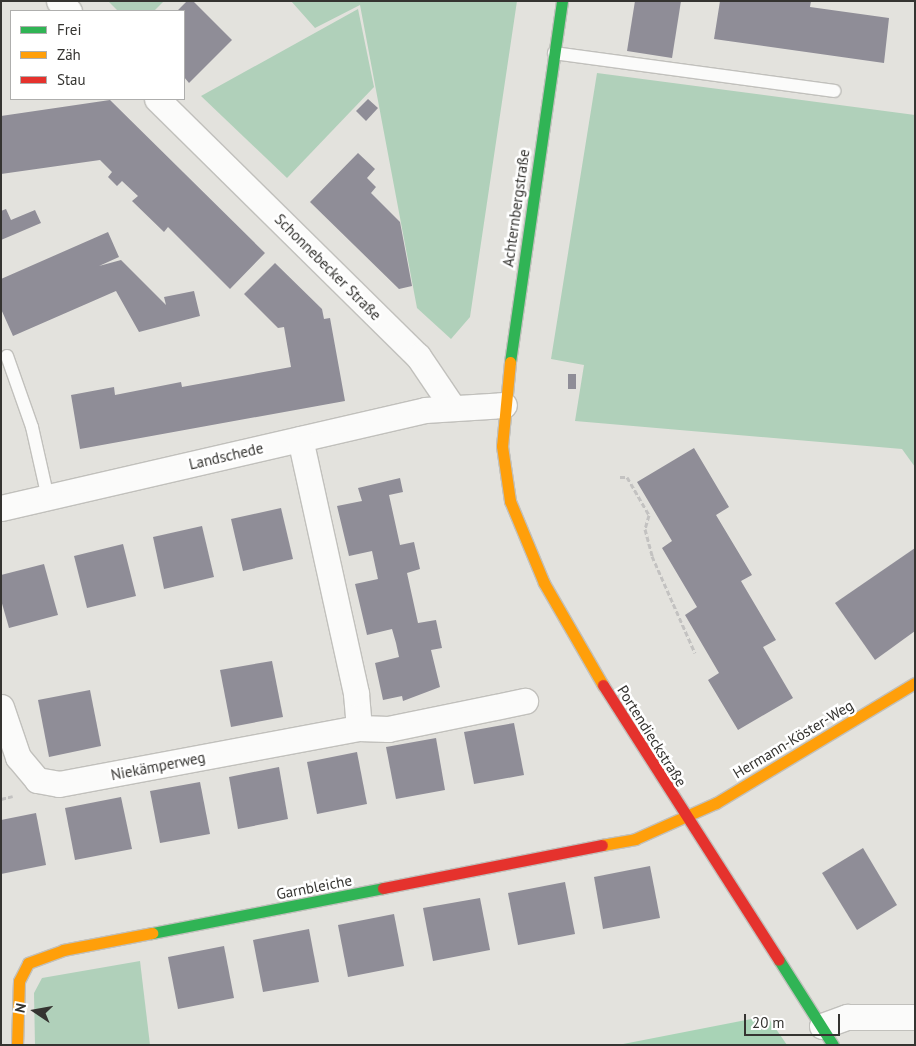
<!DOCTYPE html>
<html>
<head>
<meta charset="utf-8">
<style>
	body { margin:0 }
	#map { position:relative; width:916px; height:1046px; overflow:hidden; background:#e3e2dd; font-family:"PT Sans",sans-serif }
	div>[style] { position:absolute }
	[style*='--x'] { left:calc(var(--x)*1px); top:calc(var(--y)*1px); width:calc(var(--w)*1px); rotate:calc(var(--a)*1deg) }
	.green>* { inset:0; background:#b0d0ba }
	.forest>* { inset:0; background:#a8d3b6 }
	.building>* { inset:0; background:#8f8d97 }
	.path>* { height:3px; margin-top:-1.5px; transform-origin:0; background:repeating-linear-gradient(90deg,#c3c2c1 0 5px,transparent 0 7.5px) }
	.roads { filter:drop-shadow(1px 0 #c1c0bc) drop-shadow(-1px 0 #c1c0bc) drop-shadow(0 1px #c1c0bc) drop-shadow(0 -1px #c1c0bc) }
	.lane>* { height:12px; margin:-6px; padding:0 6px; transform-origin:6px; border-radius:6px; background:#fbfbfa }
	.street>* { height:25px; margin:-12.5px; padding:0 12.5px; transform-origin:12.5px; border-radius:12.5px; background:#fbfbfa }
	.fast>* { height:11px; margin:-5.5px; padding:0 5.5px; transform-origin:5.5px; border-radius:5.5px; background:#30b455 }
	.slow>* { height:11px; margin:-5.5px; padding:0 5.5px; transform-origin:5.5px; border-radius:5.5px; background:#ff9f0a }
	.jam>* { height:11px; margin:-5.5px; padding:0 5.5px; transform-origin:5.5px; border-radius:5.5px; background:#e5322d }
	span { translate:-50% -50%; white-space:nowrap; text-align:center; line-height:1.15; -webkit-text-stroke:5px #fff; paint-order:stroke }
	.street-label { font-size:15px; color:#353431 }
	.frame { position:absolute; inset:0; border:2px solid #353431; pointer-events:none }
	.legend { position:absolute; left:10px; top:10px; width:175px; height:90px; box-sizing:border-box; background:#fff; border:1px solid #aeaead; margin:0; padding:6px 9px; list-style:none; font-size:15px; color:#353431 }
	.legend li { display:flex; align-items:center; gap:10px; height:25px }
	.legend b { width:25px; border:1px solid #aeaead }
	.north { position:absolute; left:10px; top:986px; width:50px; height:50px; -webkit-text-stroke:4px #fff; paint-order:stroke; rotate:282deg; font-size:14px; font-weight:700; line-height:20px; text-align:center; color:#353431 }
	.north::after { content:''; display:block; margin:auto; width:18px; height:22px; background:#353431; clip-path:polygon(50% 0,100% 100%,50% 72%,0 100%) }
	.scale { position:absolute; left:744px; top:1014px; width:96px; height:22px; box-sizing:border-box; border:2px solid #353431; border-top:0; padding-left:6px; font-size:15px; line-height:18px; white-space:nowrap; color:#353431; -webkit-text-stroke:4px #fff; paint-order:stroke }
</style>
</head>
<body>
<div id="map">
	<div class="green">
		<div style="clip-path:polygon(108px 1px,164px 1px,154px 11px,118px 11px)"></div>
		<div style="clip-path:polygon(291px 1px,517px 1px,470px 317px,451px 339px,417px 308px,360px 5px,315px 28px)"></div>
		<div style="clip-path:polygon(358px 9px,374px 87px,287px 178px,201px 96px)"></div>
		<div style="clip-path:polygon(597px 73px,915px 115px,915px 467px,902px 449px,575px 421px,584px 365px,551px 359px)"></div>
		<div style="clip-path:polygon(140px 961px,150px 1045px,35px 1045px,34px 993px,42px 978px)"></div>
	</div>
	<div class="forest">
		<div style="clip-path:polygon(767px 1016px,787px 1045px,618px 1045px)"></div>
	</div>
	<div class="building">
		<div style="clip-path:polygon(187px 1px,193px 1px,232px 40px,189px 83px,184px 77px,184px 11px,177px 11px)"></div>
		<div style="clip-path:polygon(635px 1px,681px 1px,672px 58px,627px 51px)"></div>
		<div style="clip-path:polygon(720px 1px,811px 1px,810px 7px,889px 18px,884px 63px,714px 39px)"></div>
		<div style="clip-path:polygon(368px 99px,378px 108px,366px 121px,356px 111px)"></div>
		<div style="clip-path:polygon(110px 100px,265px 253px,230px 289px,168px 227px,164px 232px,132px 201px,138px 196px,122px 181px,117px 186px,108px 177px,112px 172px,100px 160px,1px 174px,1px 116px)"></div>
		<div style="clip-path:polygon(358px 153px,375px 169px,367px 178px,376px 187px,371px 193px,400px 222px,412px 286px,399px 289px,310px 202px)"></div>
		<div style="clip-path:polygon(6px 209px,11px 220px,35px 210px,41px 223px,1px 240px,1px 211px)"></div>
		<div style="clip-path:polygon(108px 232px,119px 257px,99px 266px,121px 260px,166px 305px,164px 297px,194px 291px,200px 316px,139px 332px,116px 291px,13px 336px,1px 309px,1px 279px)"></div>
		<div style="clip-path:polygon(275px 263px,322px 309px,324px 319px,330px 318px,345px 401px,80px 449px,71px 395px,114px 387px,115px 395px,181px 382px,182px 387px,291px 367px,284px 327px,278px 328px,244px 294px)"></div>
		<div style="clip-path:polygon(568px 374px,576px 374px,576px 389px,568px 389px)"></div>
		<div style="clip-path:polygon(694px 448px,729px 507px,716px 515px,752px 575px,741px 581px,776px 640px,763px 647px,793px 698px,738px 730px,708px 680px,719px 673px,685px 615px,697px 607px,662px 548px,672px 541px,637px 482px)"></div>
		<div style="clip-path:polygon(400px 478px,403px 492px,389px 495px,400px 545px,414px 542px,420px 569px,407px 573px,418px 623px,436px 620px,442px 648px,431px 650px,440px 687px,403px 701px,402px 696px,383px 700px,375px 663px,399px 657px,396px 643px,392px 629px,367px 635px,355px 584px,378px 579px,372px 551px,349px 556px,337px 506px,362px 501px,358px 488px)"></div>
		<div style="clip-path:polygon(281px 508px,293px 559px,243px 571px,231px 519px)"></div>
		<div style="clip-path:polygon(202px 526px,214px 577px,164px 589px,153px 537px)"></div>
		<div style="clip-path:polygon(123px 544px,136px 596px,87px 608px,74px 556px)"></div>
		<div style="clip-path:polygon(915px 548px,915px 631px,875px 660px,835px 603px)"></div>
		<div style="clip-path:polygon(44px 564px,58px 615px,9px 628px,1px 600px,1px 575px)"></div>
		<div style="clip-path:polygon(272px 661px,283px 717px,231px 727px,220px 670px)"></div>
		<div style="clip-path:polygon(90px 690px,101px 746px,49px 757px,38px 700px)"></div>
		<div style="clip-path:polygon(514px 723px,524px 775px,474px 784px,464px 732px)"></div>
		<div style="clip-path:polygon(436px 738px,445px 790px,396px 799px,386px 747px)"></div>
		<div style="clip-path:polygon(357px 752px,367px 804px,317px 814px,307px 762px)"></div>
		<div style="clip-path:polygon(279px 767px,288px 819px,238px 829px,229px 777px)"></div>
		<div style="clip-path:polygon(200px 782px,210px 834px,160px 843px,150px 791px)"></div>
		<div style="clip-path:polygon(121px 797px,132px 849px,75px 860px,65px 808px)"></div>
		<div style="clip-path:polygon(36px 813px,46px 865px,1px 874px,1px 820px)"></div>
		<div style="clip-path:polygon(863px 848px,897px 905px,857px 930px,822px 873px)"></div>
		<div style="clip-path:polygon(650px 866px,660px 918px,603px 929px,594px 877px)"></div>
		<div style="clip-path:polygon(565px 882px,575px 934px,518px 945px,508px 893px)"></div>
		<div style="clip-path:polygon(480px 898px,490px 950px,433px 961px,423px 908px)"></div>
		<div style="clip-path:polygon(394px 914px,404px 966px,348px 977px,338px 925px)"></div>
		<div style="clip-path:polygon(309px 929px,319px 982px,263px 992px,253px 940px)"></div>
		<div style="clip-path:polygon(224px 946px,234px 998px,178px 1009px,168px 957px)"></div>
	</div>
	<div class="path">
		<div style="--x:620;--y:477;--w:7;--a:0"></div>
		<div style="--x:627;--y:477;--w:44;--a:59.9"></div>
		<div style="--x:649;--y:515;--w:15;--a:106"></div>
		<div style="--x:645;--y:529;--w:28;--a:75"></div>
		<div style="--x:652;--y:556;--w:106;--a:66.1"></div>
		<div style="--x:1;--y:799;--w:12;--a:-14"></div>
	</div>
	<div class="roads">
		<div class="lane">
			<div style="--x:554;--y:53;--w:283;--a:7.7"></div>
			<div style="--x:7;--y:356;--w:75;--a:70.6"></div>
			<div style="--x:32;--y:427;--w:73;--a:77.3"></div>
		</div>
		<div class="street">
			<div style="--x:59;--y:1;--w:14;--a:45"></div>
			<div style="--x:157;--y:99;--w:366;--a:44.6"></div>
			<div style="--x:418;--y:356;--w:59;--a:56"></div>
			<div style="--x:1;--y:508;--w:435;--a:-13"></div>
			<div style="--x:425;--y:410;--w:79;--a:-3.6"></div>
			<div style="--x:1;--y:707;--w:53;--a:71.2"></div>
			<div style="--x:18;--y:757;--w:30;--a:50"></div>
			<div style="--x:37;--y:780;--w:22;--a:10"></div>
			<div style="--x:59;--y:784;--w:305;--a:-10.6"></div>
			<div style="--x:359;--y:728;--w:35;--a:-95"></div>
			<div style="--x:356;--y:693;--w:260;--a:-102.4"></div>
			<div style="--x:359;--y:728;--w:29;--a:2"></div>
			<div style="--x:388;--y:729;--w:140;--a:-11.6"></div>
			<div style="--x:822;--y:1026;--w:27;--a:-20"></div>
			<div style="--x:847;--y:1017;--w:68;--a:0"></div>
		</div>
		<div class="fast">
			<div style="--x:510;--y:362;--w:365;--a:-81.8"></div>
			<div style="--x:152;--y:933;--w:235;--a:-11"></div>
			<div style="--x:779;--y:960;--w:101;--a:57.6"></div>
		</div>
		<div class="slow">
			<div style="--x:510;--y:362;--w:84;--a:95.4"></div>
			<div style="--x:502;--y:446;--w:56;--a:81.7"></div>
			<div style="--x:510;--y:501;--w:89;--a:67.5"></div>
			<div style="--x:544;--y:583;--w:118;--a:60"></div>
			<div style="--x:602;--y:845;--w:34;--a:-10"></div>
			<div style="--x:635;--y:839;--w:89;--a:-24"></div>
			<div style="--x:716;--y:803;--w:232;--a:-31.1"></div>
			<div style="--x:17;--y:1045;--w:64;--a:-88.2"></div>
			<div style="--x:19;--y:981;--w:20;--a:-63"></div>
			<div style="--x:28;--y:963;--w:37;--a:-20"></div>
			<div style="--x:63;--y:950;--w:91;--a:-10.8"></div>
		</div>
		<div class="jam">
			<div style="--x:603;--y:685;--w:326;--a:57.4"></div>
			<div style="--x:383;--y:888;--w:223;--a:-11.1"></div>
		</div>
	</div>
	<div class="street-label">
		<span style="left:516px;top:208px;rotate:-82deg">Achternbergstraße</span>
		<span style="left:328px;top:267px;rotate:45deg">Schonnebecker Straße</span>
		<span style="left:226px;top:456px;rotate:-13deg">Landschede</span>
		<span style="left:652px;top:736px;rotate:58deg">Portendieckstraße</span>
		<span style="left:793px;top:739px;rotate:-31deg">Hermann-Köster-Weg</span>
		<span style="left:158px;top:766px;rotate:-11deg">Niekämperweg</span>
		<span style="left:314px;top:887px;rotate:-11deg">Garnbleiche</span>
	</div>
	<div class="frame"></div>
	<ul class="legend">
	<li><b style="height:6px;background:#30b455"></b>Frei</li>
	<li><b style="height:6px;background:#ff9f0a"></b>Zäh</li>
	<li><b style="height:6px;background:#e5322d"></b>Stau</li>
	</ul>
	<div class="north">N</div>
	<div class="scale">20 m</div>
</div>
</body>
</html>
